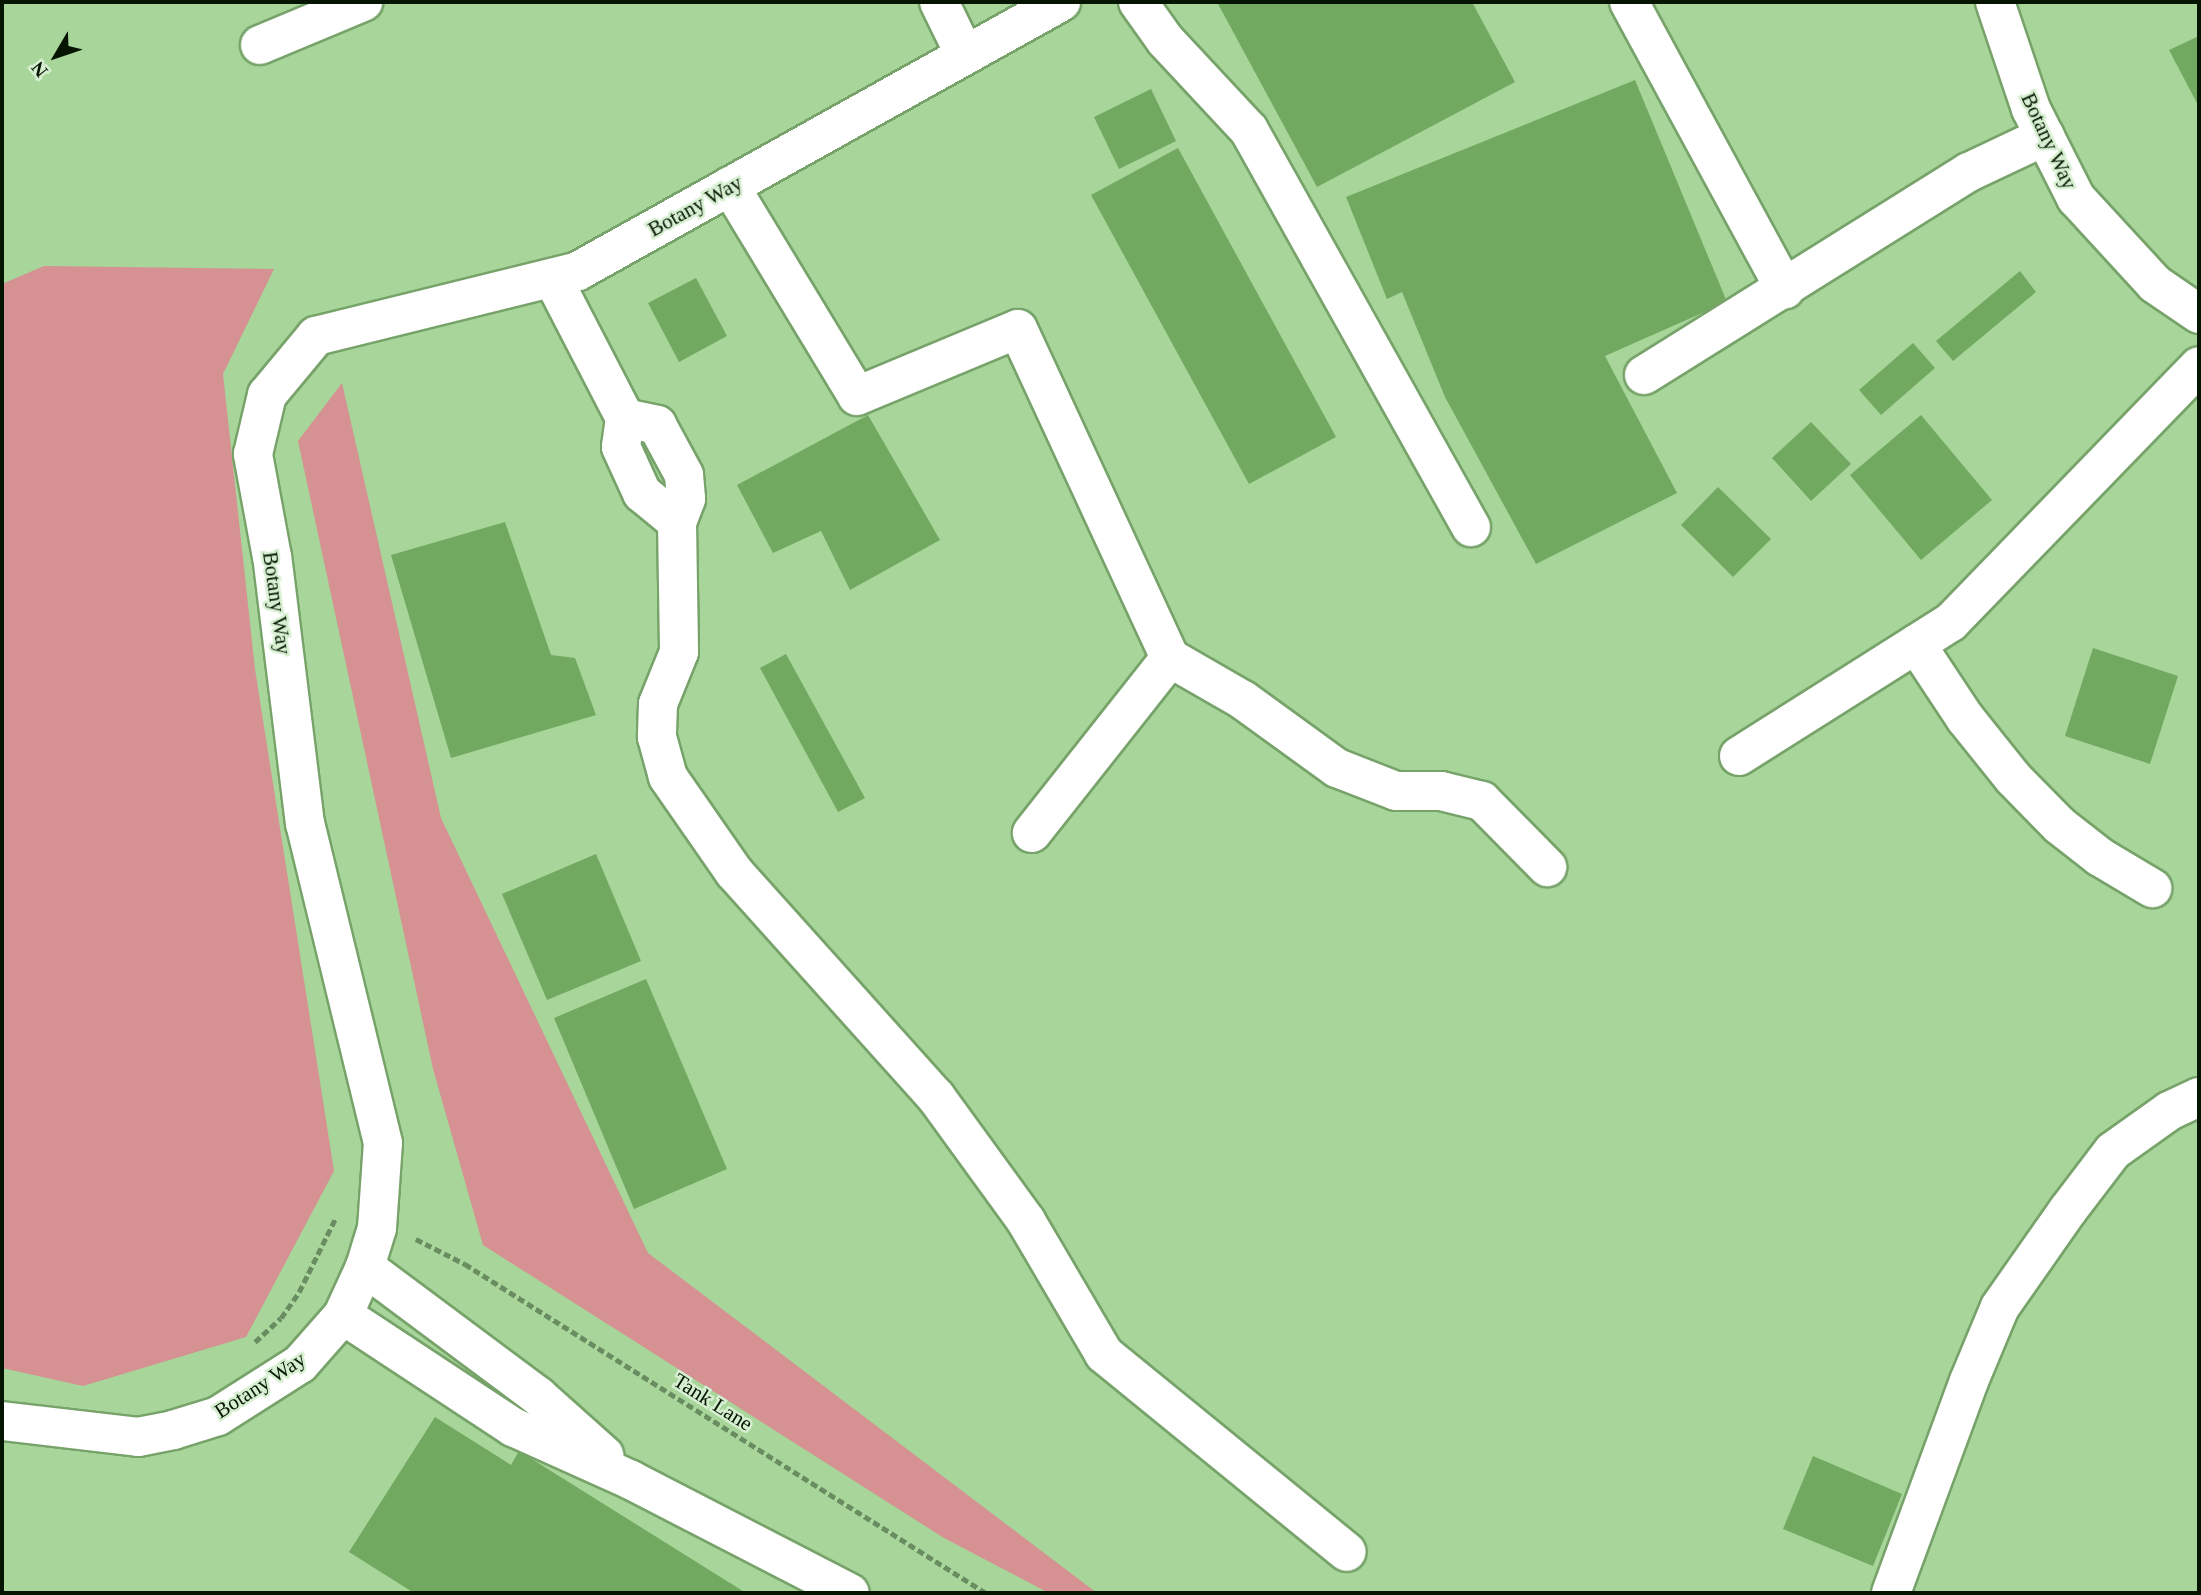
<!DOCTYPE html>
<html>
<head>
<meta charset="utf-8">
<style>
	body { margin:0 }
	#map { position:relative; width:2201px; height:1595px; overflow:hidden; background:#a7d59a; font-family:"Times New Roman",serif }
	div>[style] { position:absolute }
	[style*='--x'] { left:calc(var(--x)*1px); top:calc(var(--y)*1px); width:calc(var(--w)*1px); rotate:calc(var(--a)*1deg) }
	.green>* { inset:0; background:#d69192 }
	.building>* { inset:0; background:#71a960 }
	.path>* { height:4.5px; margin-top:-2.25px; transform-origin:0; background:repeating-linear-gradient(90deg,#6a8c61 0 7px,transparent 0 10.5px) }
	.roads { filter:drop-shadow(2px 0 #77a36a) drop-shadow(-2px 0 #77a36a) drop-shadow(0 2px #77a36a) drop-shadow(0 -2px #77a36a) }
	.minor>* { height:38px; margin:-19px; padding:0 19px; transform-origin:19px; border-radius:19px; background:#fff }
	span { translate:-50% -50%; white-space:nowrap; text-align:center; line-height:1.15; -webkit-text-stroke:5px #d7efd1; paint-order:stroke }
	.street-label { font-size:21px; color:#051502 }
	.frame { position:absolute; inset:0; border:4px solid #051502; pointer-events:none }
	.north { position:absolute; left:21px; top:21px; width:70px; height:70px; -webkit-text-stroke:5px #d7efd1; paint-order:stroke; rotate:231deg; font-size:19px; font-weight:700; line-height:28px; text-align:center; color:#051502 }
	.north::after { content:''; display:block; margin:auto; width:24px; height:32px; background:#051502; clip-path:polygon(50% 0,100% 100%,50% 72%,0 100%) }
</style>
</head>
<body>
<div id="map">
	<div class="green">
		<div style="clip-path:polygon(44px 266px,274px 269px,223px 374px,255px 669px,334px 1171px,246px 1337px,83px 1386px,2px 1368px,2px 284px)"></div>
		<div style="clip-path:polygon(342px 383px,441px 818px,648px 1253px,1097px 1593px,1049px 1593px,944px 1538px,483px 1245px,433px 1069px,298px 441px)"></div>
	</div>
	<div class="building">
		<div style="clip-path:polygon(1217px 2px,1472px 2px,1515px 82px,1317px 187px)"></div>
		<div style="clip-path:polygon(2199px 36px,2199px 107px,2169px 50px)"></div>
		<div style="clip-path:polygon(1635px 80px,1727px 302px,1605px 356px,1677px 493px,1536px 564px,1445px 397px,1402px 292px,1387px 299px,1346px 197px)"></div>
		<div style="clip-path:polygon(1151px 89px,1176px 141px,1119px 169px,1094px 117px)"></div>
		<div style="clip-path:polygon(1178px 148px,1336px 437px,1249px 484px,1091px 195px)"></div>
		<div style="clip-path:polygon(2020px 271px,2036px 292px,1953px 361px,1936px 341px)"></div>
		<div style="clip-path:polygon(696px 278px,727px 336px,679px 362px,648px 303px)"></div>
		<div style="clip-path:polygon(1913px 343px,1935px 368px,1881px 415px,1859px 390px)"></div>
		<div style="clip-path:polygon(868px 415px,940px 540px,850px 590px,821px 531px,773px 553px,737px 485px)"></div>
		<div style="clip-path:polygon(1921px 415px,1992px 500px,1921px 560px,1850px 475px)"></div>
		<div style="clip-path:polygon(1811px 422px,1851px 464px,1811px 501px,1772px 458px)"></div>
		<div style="clip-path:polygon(1718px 487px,1771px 539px,1733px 577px,1681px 525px)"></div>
		<div style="clip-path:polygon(505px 522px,551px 655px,575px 658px,596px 715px,451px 758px,391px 555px)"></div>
		<div style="clip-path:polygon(2093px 648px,2178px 676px,2150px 764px,2065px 736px)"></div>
		<div style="clip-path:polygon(786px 654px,865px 798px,838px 812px,760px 668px)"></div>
		<div style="clip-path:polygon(596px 854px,641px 961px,547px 1000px,502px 894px)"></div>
		<div style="clip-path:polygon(646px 979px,727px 1169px,634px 1209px,554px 1018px)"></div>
		<div style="clip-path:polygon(435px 1417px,511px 1465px,519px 1451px,746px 1593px,414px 1593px,349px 1552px)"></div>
		<div style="clip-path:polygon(1813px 1456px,1902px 1494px,1873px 1566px,1783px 1529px)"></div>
	</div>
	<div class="path">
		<div style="--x:416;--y:1239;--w:55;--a:27"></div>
		<div style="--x:465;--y:1264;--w:616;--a:32.27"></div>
		<div style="--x:255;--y:1342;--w:35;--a:-43"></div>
		<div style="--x:281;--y:1318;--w:32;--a:-55"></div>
		<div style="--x:299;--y:1292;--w:81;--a:-63.7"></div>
	</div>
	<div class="roads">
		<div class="minor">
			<div style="--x:939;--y:2;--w:59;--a:63.9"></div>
			<div style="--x:1138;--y:2;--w:47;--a:54.6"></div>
			<div style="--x:1165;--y:40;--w:123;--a:47"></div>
			<div style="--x:1249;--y:130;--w:455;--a:60.8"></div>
			<div style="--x:1629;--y:2;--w:327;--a:61.5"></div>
			<div style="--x:1995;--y:2;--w:113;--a:71.4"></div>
			<div style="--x:2031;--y:109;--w:100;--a:63.2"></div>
			<div style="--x:2076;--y:198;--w:117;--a:47.4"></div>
			<div style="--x:2155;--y:284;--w:53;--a:34.3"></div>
			<div style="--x:260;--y:45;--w:112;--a:-22.7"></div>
			<div style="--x:730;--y:186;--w:245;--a:58.8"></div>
			<div style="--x:857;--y:396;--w:174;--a:-22.6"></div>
			<div style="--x:1018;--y:329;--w:362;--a:65.2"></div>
			<div style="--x:1170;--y:658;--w:223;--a:128.3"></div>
			<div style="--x:553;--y:279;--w:157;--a:62.6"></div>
			<div style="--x:625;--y:418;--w:29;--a:98"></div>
			<div style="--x:621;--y:447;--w:51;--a:65.5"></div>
			<div style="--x:642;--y:493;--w:45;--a:39.6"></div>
			<div style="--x:1644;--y:375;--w:383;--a:-32"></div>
			<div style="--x:1969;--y:172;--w:84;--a:-25.3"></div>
			<div style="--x:625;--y:418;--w:33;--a:12"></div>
			<div style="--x:657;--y:425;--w:57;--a:61.6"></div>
			<div style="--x:684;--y:475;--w:24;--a:85"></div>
			<div style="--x:686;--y:499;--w:25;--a:111"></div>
			<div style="--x:677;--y:522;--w:130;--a:89.1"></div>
			<div style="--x:679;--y:652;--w:56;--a:112"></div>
			<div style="--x:658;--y:704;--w:33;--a:92"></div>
			<div style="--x:657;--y:737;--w:41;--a:74.6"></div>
			<div style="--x:668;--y:777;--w:116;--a:55.2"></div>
			<div style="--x:734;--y:872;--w:302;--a:48.1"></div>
			<div style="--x:936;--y:1097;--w:153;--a:54"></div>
			<div style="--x:1026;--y:1221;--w:154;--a:59.6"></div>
			<div style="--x:1104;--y:1354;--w:313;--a:39.2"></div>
			<div style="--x:1916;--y:644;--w:89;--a:56.5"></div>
			<div style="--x:1965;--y:718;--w:77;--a:51.3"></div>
			<div style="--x:2013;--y:778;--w:66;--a:45.6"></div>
			<div style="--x:2059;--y:825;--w:52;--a:38"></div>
			<div style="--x:2100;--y:857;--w:61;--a:30.8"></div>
			<div style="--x:1170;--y:658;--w:84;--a:29.9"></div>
			<div style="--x:1243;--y:700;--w:116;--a:35.9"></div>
			<div style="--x:1337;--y:768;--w:63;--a:21.3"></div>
			<div style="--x:1396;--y:791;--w:45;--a:0"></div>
			<div style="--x:1441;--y:791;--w:42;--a:13.7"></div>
			<div style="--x:1482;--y:801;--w:93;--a:45.4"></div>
			<div style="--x:1739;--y:756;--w:251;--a:-32.3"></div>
			<div style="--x:1951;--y:622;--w:356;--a:-45.9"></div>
			<div style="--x:365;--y:1267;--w:216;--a:36.7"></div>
			<div style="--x:538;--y:1396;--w:89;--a:41.8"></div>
			<div style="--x:343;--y:1315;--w:204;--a:33.4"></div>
			<div style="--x:513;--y:1427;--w:129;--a:24.2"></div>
			<div style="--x:631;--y:1480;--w:246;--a:27.3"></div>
			<div style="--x:2;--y:1421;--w:137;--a:6.7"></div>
			<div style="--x:138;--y:1437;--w:36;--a:-11"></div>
			<div style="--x:173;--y:1430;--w:47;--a:-17.3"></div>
			<div style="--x:218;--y:1416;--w:97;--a:-32.4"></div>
			<div style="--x:300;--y:1364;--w:65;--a:-48.7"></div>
			<div style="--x:343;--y:1315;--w:53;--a:-65.4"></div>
			<div style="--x:365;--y:1267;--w:41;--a:-72.9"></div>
			<div style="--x:377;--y:1228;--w:85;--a:-86"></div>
			<div style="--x:383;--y:1143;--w:328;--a:-103.7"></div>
			<div style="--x:305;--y:824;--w:269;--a:-97"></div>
			<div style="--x:272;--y:557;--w:105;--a:-100.5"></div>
			<div style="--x:253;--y:454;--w:61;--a:-76.7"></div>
			<div style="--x:267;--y:395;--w:77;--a:-50.3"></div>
			<div style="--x:316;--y:336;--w:270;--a:-13.9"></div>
			<div style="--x:578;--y:271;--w:553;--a:-29.12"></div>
			<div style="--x:1891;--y:1593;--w:226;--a:-69.8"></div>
			<div style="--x:1969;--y:1381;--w:80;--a:-67.3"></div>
			<div style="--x:2000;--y:1307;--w:118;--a:-55"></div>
			<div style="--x:2068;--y:1210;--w:74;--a:-52.7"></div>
			<div style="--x:2113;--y:1151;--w:69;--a:-35.5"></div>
			<div style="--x:2169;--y:1111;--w:33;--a:-25"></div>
		</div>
	</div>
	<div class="street-label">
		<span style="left:2049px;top:141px;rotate:65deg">Botany Way</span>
		<span style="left:695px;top:206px;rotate:-29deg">Botany Way</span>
		<span style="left:277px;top:603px;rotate:82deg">Botany Way</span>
		<span style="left:260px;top:1385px;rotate:-33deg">Botany Way</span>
		<span style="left:713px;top:1402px;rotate:32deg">Tank Lane</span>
	</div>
	<div class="frame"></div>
	<div class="north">N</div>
</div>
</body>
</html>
